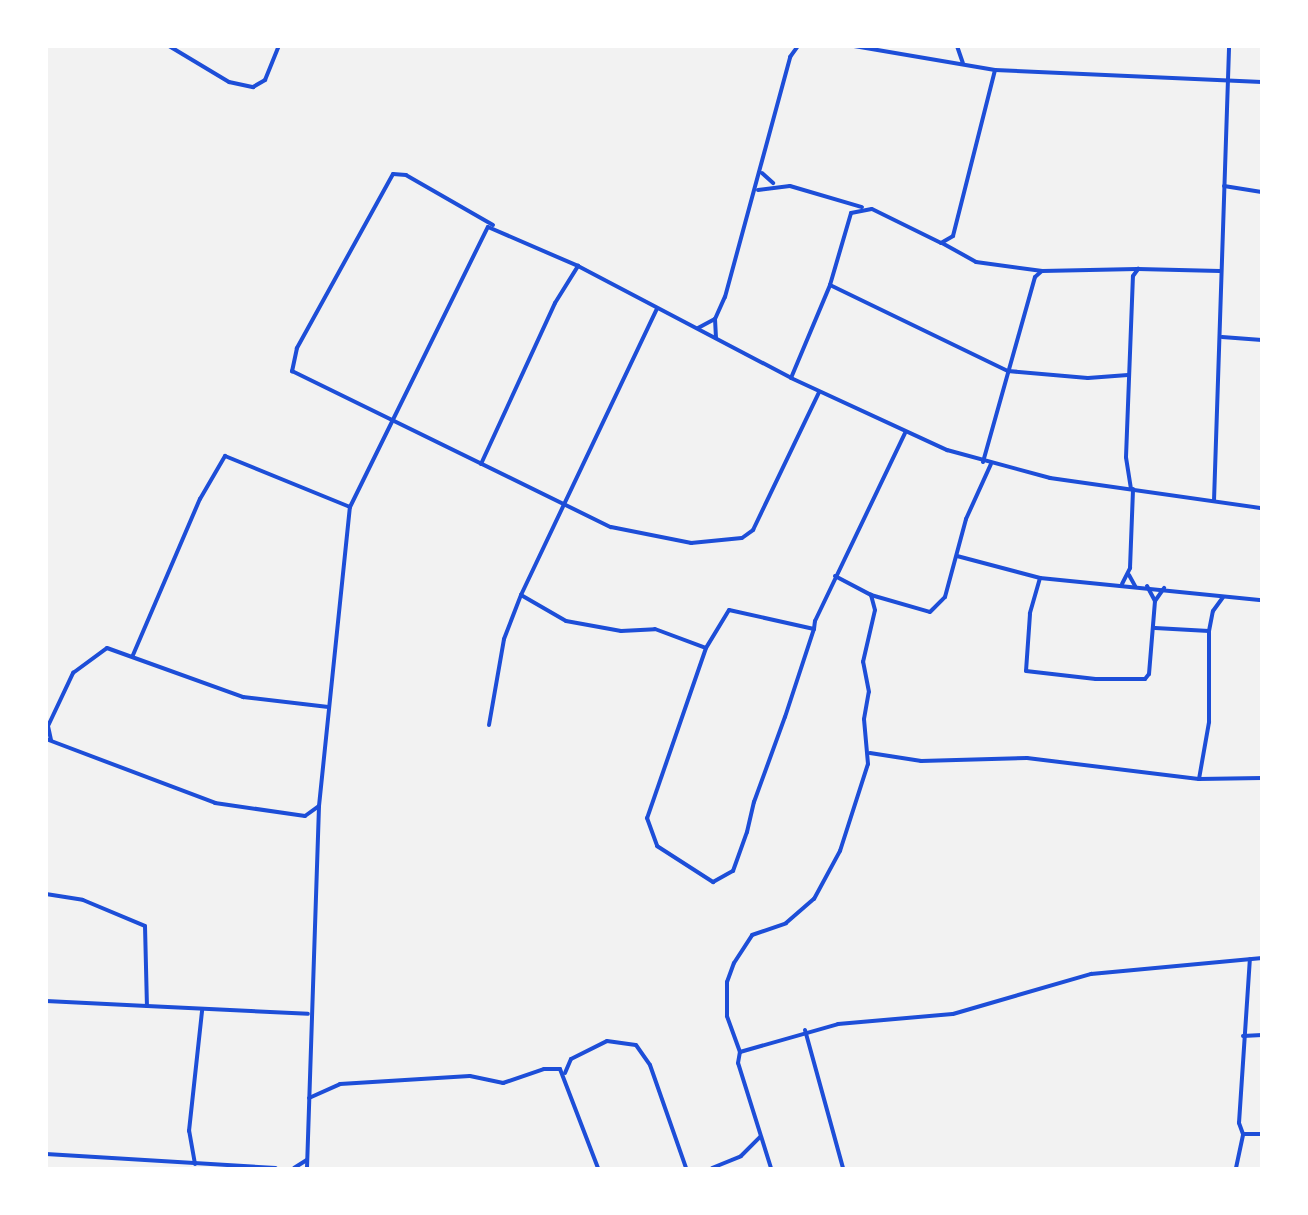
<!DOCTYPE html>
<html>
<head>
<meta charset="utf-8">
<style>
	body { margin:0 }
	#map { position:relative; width:1308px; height:1215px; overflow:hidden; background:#f2f2f2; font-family:Poppins,sans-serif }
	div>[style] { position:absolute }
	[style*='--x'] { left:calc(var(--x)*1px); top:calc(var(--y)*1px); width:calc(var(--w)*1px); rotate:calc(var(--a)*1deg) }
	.minor>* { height:4px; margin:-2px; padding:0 2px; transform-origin:2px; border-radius:2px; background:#1d4ed8 }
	span { translate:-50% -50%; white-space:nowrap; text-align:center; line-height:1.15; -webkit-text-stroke:6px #fff; paint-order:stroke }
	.frame { position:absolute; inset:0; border:48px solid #fff; pointer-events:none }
</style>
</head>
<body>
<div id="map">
	<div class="minor">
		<div style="--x:169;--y:46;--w:70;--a:31"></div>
		<div style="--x:229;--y:82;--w:25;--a:12"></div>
		<div style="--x:253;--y:87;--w:14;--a:-30"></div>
		<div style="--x:265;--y:80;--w:37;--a:-68"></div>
		<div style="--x:854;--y:46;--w:143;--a:9.7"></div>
		<div style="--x:995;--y:70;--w:267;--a:2.6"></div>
		<div style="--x:957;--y:46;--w:18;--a:71"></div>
		<div style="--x:762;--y:173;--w:15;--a:42"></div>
		<div style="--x:1224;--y:186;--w:38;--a:9"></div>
		<div style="--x:758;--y:190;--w:32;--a:-7"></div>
		<div style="--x:790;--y:186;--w:75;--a:16.3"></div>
		<div style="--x:493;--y:225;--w:100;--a:-150.1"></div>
		<div style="--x:406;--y:175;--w:13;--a:-176"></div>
		<div style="--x:393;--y:174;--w:199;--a:118.9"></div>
		<div style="--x:297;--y:348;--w:24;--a:102"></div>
		<div style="--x:292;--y:371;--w:355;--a:26.1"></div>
		<div style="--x:611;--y:527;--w:82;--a:11.3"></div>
		<div style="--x:691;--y:543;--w:51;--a:-5.6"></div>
		<div style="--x:742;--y:538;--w:14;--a:-36"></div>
		<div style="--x:753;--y:530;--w:153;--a:-64.4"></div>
		<div style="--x:942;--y:243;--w:39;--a:29"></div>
		<div style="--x:976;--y:262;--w:67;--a:7.8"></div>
		<div style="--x:830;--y:285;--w:198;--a:25.8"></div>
		<div style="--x:1008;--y:371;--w:80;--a:5"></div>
		<div style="--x:1088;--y:378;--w:40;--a:-4.3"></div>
		<div style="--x:715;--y:319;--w:19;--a:87"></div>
		<div style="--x:698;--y:328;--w:19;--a:-28"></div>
		<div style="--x:715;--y:319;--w:24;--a:-66"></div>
		<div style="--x:725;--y:297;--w:249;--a:-74.8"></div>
		<div style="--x:790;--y:57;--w:14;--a:-54"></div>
		<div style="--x:1222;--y:337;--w:40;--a:4.3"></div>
		<div style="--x:791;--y:378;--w:101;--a:-67.2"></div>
		<div style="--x:830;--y:285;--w:75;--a:-73.7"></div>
		<div style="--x:851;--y:213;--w:21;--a:-11"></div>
		<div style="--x:872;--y:209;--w:77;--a:26.2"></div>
		<div style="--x:941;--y:243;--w:14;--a:-30"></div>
		<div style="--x:953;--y:236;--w:171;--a:-75.8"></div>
		<div style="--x:983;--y:462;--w:192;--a:-74.3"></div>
		<div style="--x:1035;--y:277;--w:9;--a:-41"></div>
		<div style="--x:1042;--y:271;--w:95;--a:-1.2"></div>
		<div style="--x:481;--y:464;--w:177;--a:-65.3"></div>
		<div style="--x:555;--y:303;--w:44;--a:-58.1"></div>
		<div style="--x:1131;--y:489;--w:32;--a:-99"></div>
		<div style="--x:1126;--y:457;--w:181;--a:-87.8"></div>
		<div style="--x:1133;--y:276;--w:9;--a:-54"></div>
		<div style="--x:1138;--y:269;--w:82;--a:1.4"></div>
		<div style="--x:1214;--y:501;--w:455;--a:-88.1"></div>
		<div style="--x:957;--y:556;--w:86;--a:14.8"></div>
		<div style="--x:1040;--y:578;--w:223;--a:5.7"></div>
		<div style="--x:1129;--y:575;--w:13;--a:61"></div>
		<div style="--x:835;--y:576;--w:41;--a:27.8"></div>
		<div style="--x:871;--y:595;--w:61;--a:16.1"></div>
		<div style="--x:930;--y:612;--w:21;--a:-45"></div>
		<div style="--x:945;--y:597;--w:81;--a:-74.9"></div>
		<div style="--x:966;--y:519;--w:60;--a:-65.6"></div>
		<div style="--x:1040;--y:578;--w:37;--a:106"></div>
		<div style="--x:1030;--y:614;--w:57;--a:94"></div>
		<div style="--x:1026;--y:671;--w:70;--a:6.5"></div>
		<div style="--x:1096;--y:679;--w:49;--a:0"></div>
		<div style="--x:1145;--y:679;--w:6;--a:-51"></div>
		<div style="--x:1149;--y:674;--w:73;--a:-85.3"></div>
		<div style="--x:1155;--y:601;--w:17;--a:-118"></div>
		<div style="--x:1122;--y:584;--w:18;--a:-63"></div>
		<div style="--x:1130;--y:568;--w:79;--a:-87.8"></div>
		<div style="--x:521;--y:595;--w:52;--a:30"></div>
		<div style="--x:566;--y:621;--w:56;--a:10.3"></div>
		<div style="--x:621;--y:631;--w:34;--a:-3"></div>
		<div style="--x:655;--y:629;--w:54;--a:20.4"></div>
		<div style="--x:1155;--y:601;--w:16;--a:-55"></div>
		<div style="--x:1155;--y:628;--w:54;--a:3.2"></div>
		<div style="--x:1209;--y:631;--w:20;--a:-79"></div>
		<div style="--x:1213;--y:611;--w:17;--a:-54"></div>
		<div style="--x:814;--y:629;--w:87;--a:-167.4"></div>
		<div style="--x:729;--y:610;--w:44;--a:121.2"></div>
		<div style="--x:706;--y:648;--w:180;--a:109.1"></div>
		<div style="--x:647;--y:818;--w:30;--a:70"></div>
		<div style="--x:657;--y:846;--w:67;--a:32.7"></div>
		<div style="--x:713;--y:882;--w:23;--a:-29"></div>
		<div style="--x:733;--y:871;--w:41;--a:-70.3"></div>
		<div style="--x:747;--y:832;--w:31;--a:-77"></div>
		<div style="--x:754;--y:802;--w:90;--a:-70"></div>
		<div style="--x:785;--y:717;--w:93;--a:-71.8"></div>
		<div style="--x:814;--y:629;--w:8;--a:-83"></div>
		<div style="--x:815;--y:621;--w:208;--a:-64.4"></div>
		<div style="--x:133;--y:655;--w:170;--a:-66.8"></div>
		<div style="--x:200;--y:499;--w:50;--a:-59.8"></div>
		<div style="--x:225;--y:456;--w:135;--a:22.2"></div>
		<div style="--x:489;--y:725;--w:87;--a:-80.1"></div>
		<div style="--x:504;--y:639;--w:47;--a:-68.9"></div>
		<div style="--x:521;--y:595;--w:317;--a:-64.6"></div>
		<div style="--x:46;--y:739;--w:181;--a:20.7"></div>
		<div style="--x:215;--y:803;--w:91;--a:8.2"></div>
		<div style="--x:305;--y:816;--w:17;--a:-36"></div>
		<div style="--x:51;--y:740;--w:14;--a:-102"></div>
		<div style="--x:48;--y:726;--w:59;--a:-64.7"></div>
		<div style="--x:73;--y:673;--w:42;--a:-36.3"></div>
		<div style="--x:107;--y:648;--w:145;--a:19.8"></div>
		<div style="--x:243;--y:697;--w:86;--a:6.7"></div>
		<div style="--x:870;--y:753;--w:52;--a:8.9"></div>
		<div style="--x:921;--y:761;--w:106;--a:-1.6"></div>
		<div style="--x:1027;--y:758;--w:173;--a:7"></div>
		<div style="--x:1199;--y:779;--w:63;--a:-0.9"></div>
		<div style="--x:1199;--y:779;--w:58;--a:-80"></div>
		<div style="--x:1209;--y:722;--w:91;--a:-90"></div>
		<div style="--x:46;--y:894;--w:37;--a:9"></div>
		<div style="--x:83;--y:900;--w:67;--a:22.8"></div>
		<div style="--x:145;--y:926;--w:80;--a:88.6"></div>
		<div style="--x:147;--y:1006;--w:161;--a:2.8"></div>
		<div style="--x:46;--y:1001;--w:101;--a:2.8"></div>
		<div style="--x:805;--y:1030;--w:143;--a:74.6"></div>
		<div style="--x:1243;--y:1036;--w:19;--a:-3"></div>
		<div style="--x:740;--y:1052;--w:38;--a:-110"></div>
		<div style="--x:727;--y:1016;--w:34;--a:-90"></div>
		<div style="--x:727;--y:982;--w:20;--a:-70"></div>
		<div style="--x:734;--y:963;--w:33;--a:-57"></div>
		<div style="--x:752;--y:935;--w:36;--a:-19"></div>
		<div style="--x:786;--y:923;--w:37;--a:-41"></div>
		<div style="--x:814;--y:899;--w:55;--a:-61.6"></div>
		<div style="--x:840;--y:851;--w:91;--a:-72.2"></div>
		<div style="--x:868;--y:764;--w:45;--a:-95.1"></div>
		<div style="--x:864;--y:719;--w:27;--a:-80"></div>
		<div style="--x:869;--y:692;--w:31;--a:-101"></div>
		<div style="--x:863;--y:662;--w:53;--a:-77"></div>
		<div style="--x:875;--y:610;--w:16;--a:-105"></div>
		<div style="--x:565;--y:1073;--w:15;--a:-67"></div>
		<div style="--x:571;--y:1059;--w:40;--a:-26.6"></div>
		<div style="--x:607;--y:1041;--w:29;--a:8"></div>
		<div style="--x:636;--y:1045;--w:24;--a:55"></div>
		<div style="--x:650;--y:1065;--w:109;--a:70.7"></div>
		<div style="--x:309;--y:1098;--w:34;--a:-24"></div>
		<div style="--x:340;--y:1084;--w:130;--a:-3.5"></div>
		<div style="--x:470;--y:1076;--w:34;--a:12"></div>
		<div style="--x:503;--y:1083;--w:43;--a:-18.9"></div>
		<div style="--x:544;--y:1069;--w:16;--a:0"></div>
		<div style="--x:560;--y:1069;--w:106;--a:69"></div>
		<div style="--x:1243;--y:1134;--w:12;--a:-110"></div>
		<div style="--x:1239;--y:1123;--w:164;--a:-86.2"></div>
		<div style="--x:1243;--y:1134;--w:19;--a:0"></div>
		<div style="--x:46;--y:1154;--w:230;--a:3.5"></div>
		<div style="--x:195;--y:1164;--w:34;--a:-100"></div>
		<div style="--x:189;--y:1131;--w:121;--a:-83.8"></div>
		<div style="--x:294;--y:1168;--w:15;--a:-32"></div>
		<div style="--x:307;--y:1168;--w:362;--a:-88.1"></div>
		<div style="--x:319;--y:806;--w:301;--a:-84.1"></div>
		<div style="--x:350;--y:507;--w:312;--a:-63.8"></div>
		<div style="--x:488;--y:227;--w:98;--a:23.4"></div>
		<div style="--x:578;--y:266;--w:241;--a:27.7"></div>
		<div style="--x:791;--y:378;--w:172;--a:24.8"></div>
		<div style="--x:947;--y:450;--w:107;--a:15.2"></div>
		<div style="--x:1050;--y:478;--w:214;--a:8.1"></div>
		<div style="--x:712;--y:1168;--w:31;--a:-22"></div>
		<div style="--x:741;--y:1156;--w:27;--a:-45"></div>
		<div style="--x:771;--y:1168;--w:110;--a:-107.4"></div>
		<div style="--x:738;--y:1063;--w:11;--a:-80"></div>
		<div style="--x:740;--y:1052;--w:102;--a:-15.9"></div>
		<div style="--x:838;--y:1024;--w:115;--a:-5"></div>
		<div style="--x:953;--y:1014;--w:144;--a:-16.2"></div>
		<div style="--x:1091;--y:974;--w:172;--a:-5.3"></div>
		<div style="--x:1236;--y:1168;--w:35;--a:-78"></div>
	</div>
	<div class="frame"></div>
</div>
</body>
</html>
